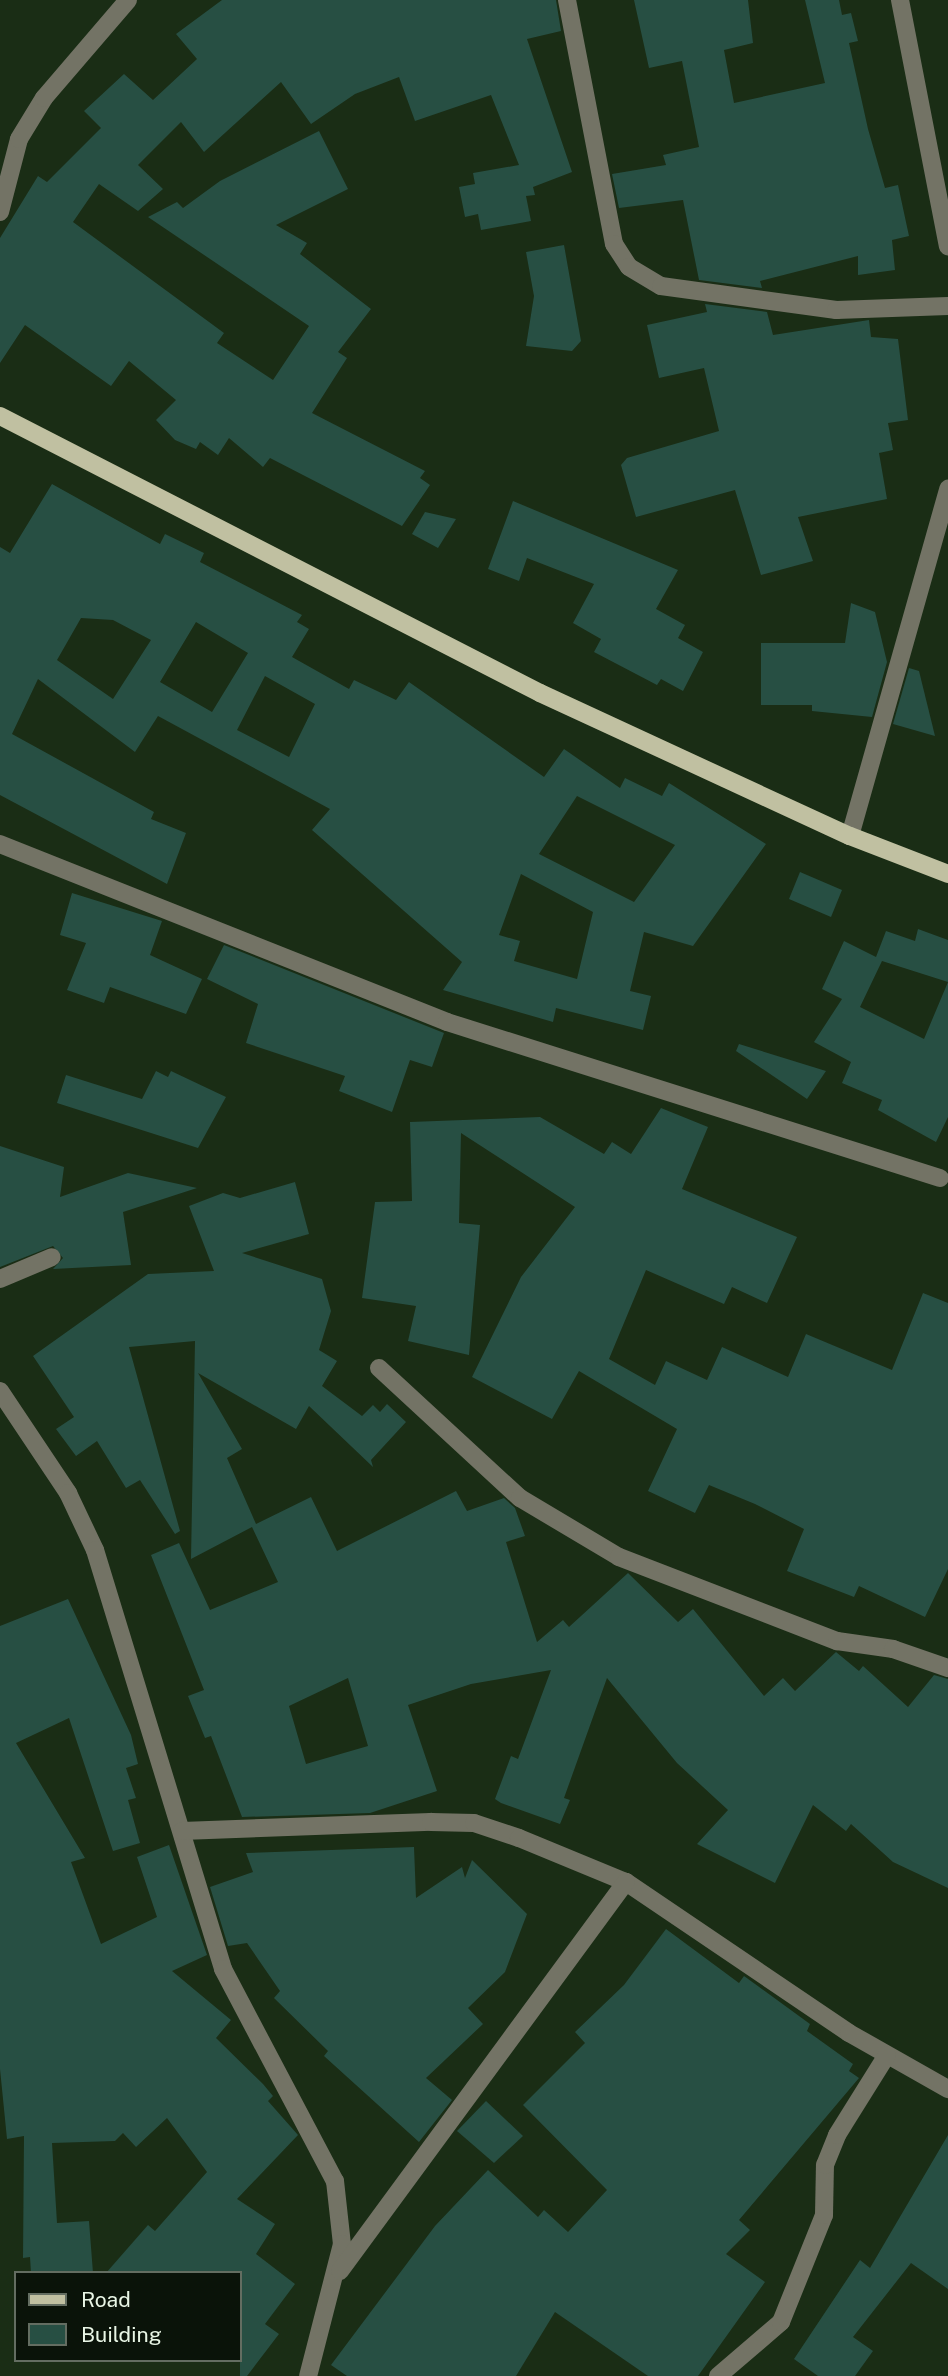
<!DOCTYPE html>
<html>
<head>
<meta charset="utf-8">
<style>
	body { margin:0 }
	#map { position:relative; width:948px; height:2376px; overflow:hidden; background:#1a2d15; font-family:"Public Sans",sans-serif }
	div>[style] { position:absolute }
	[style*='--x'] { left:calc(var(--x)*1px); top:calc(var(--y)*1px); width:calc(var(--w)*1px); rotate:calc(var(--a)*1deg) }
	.building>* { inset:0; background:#274f43 }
	.minor>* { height:18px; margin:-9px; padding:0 9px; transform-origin:9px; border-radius:9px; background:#737365 }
	.major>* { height:18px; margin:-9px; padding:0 9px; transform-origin:9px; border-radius:9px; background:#c0c0a1 }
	span { translate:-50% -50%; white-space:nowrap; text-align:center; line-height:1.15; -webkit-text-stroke:6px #0a1309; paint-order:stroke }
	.legend { position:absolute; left:14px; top:2271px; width:228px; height:91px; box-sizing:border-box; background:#0a1309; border:2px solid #636d61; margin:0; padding:9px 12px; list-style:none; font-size:21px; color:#e8f5e5 }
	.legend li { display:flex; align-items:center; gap:14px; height:35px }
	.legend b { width:35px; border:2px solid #636d61 }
</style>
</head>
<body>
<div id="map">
	<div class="building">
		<div style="clip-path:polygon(222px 0,556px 0,561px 31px,527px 39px,572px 172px,533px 187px,535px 195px,526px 196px,531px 221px,481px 230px,478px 214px,465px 217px,459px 187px,475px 184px,473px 173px,519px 165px,491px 95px,415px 121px,399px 77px,355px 94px,311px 124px,281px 82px,204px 152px,181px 122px,138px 165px,163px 189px,138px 211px,99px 184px,73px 222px,224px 333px,217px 343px,273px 380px,309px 326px,148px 217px,177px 202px,183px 208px,220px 181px,319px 131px,348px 189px,276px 225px,307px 243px,300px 254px,371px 309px,338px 352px,347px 358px,312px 413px,425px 471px,420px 478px,430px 485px,402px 526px,270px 458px,263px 467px,229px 438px,218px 455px,200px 442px,196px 449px,175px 440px,156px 420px,176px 400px,129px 361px,111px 386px,25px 325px,0 363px,0 238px,38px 176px,47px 182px,101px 128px,84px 111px,124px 74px,153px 100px,197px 59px,176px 34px)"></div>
		<div style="clip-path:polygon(634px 0,748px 0,753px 43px,724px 50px,734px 103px,825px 83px,805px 0,839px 0,842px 15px,851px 13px,858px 41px,849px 43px,868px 129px,885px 188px,898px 185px,909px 236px,892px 240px,895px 270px,858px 275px,858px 256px,760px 281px,762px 288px,699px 280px,683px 200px,619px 208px,612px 174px,666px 165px,663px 155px,699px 147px,682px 61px,649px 68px)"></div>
		<div style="clip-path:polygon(564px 245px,581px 341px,572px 351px,526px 346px,534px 296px,526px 252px)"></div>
		<div style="clip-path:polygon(705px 304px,767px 312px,773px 335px,869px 320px,871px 337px,898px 339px,908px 420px,888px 423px,893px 450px,879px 453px,887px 499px,798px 517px,813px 561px,761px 575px,735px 490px,636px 517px,621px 465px,627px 458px,719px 431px,704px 368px,659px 378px,647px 325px,707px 312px)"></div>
		<div style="clip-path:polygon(evenodd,52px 484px,160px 544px,165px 534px,204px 553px,200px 562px,302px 615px,297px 622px,309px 629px,292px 657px,349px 689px,354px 680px,396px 700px,409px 682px,544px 777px,564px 749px,620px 788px,625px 778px,662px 796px,669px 783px,766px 844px,693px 946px,644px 932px,630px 991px,651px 996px,643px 1030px,556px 1008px,553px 1022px,443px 990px,462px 962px,312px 830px,330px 809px,158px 716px,135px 752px,38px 679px,12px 734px,154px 812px,151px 819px,186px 833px,167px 884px,0 795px,0 547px,10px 553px,52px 484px,81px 618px,113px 620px,151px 640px,113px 699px,57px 660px,81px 618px,52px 484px,196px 622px,248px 653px,212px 712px,160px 682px,196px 622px,52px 484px,265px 676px,315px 704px,289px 757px,237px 730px,265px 676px,52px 484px,577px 796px,675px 845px,634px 902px,539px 854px,577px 796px,52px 484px,521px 874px,593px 912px,577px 979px,514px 961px,520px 941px,499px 935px,521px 874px)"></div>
		<div style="clip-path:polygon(513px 501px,678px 570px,656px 609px,685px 625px,678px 638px,703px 652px,683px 691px,661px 679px,657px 685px,594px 652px,601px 639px,573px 623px,594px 584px,527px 558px,519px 581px,488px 569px)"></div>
		<div style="clip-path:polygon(425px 512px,456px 519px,438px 548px,412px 534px)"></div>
		<div style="clip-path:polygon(851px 603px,875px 612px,887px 662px,872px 717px,812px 711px,812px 705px,761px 705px,761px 643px,845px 643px)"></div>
		<div style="clip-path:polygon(909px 668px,919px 671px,935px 736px,893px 724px)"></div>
		<div style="clip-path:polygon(800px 872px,842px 890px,831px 917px,789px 899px)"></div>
		<div style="clip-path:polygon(72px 893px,162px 921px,150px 955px,202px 979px,186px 1014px,110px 987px,104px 1003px,67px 990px,86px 943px,60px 935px)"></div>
		<div style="clip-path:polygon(918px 929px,948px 940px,948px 982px,882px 961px,860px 1007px,924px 1039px,948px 982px,948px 1117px,936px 1142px,878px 1110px,882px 1100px,842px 1083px,851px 1062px,814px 1042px,842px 999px,822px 989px,844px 941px,876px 957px,886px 931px,915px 941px)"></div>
		<div style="clip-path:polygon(224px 945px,444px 1033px,432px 1067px,410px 1060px,392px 1112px,339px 1091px,345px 1076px,246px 1043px,258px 1004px,207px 979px)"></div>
		<div style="clip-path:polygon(739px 1044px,826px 1071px,807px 1099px,736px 1051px)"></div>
		<div style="clip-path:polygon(156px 1071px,168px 1077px,171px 1071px,226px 1097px,198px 1148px,57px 1103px,66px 1075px,142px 1099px)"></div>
		<div style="clip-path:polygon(661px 1108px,708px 1127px,682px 1189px,797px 1237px,767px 1303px,732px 1287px,724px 1304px,646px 1270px,609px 1359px,655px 1385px,666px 1361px,707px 1380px,722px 1347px,788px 1377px,806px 1334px,892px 1370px,923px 1293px,948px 1303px,948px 1569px,925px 1617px,859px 1586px,854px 1597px,787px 1571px,804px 1529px,755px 1504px,709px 1485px,695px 1513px,648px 1491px,677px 1429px,579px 1371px,552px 1419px,472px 1377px,521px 1277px,575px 1207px,461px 1133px,459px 1223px,480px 1225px,469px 1355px,408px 1341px,416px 1306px,362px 1298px,375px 1202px,412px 1201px,410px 1122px,540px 1117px,604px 1154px,612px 1142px,631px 1154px)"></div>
		<div style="clip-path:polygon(0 1146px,64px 1167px,60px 1197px,128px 1173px,197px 1188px,123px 1212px,131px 1265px,53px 1269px,63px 1258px,53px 1246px,0 1267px)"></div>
		<div style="clip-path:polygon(evenodd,295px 1182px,309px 1234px,242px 1253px,322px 1279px,331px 1311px,319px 1350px,337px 1361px,322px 1386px,362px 1416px,373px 1405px,380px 1412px,387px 1404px,406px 1422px,371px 1460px,373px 1467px,309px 1406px,296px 1429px,198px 1373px,242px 1449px,227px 1458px,256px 1524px,311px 1497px,337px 1551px,456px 1491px,467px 1511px,504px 1498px,515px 1508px,525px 1536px,506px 1542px,537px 1642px,563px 1620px,569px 1627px,628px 1573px,678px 1622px,693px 1609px,764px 1696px,783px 1678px,795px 1691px,836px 1652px,859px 1671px,863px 1666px,908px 1707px,934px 1675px,948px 1679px,948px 1888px,893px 1862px,851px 1824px,846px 1831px,813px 1805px,775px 1883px,697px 1844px,728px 1810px,677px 1763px,607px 1678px,564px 1798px,570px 1800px,560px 1824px,501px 1803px,495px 1799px,511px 1756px,518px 1759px,551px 1670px,471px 1684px,408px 1705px,437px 1791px,370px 1813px,242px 1817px,211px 1736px,205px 1738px,188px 1696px,204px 1690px,151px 1555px,179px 1543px,210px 1610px,278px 1582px,252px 1527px,191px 1559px,195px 1341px,129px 1347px,180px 1531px,175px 1534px,140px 1480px,126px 1488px,97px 1441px,76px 1456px,56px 1429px,74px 1417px,33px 1356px,148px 1274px,214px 1271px,189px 1206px,223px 1193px,240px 1198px,295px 1182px,348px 1678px,368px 1746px,306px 1764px,289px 1706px,348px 1678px)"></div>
		<div style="clip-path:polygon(68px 1599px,131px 1735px,138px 1764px,126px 1768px,136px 1798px,128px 1800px,140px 1843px,113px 1851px,69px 1718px,16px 1743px,85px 1858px,71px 1862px,101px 1944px,157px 1917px,137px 1857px,169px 1845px,207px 1955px,172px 1971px,231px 2020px,216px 2038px,263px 2084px,273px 2096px,268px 2101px,298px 2135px,237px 2199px,275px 2224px,256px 2254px,295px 2284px,265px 2324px,279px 2334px,247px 2376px,240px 2376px,240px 2273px,106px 2273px,148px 2225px,155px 2231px,207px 2172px,167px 2118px,136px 2147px,123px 2133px,115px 2141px,52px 2143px,57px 2223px,89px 2221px,93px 2273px,31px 2273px,30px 2257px,23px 2258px,24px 2136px,7px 2139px,0 2069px,0 1626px)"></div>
		<div style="clip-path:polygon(414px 1847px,416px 1898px,462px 1867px,465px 1878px,472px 1860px,527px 1914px,505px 1972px,468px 2008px,483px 2024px,426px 2078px,452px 2100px,419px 2142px,324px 2056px,328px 2051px,274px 1998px,280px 1991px,247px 1943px,228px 1946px,210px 1887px,253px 1872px,246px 1853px)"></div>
		<div style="clip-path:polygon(666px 1929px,739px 1983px,744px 1976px,810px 2024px,807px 2031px,853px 2064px,849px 2071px,859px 2078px,739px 2220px,750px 2230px,726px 2254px,765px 2282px,698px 2376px,648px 2376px,555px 2312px,516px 2376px,347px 2376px,331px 2365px,435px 2226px,488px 2170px,538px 2217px,544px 2210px,568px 2232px,607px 2190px,523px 2105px,585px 2043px,575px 2032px,624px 1985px)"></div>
		<div style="clip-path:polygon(486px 2101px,523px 2136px,494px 2163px,457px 2131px)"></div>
		<div style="clip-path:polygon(948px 2135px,948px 2289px,911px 2263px,853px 2337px,873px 2351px,855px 2376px,818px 2376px,794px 2359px,860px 2260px,870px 2268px)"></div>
	</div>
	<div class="minor">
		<div style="--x:567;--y:0;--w:248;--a:79.1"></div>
		<div style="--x:614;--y:244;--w:27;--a:57"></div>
		<div style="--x:629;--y:267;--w:37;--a:31"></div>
		<div style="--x:661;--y:286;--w:177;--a:7.8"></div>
		<div style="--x:836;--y:310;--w:112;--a:-2"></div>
		<div style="--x:900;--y:0;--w:251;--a:79"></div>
		<div style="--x:0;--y:212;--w:75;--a:-75.4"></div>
		<div style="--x:19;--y:139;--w:48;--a:-58.6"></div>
		<div style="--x:44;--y:98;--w:129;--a:-49.4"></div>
		<div style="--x:850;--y:836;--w:361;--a:-74.2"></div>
		<div style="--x:0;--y:844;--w:481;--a:21.7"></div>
		<div style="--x:447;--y:1022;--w:517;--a:17.56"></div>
		<div style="--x:0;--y:1279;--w:56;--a:-22.9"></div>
		<div style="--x:379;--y:1368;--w:192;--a:42.7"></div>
		<div style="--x:520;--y:1498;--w:115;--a:30.8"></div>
		<div style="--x:619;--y:1557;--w:234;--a:21.1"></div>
		<div style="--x:837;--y:1641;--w:57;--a:8.1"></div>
		<div style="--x:893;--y:1649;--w:58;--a:19.1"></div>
		<div style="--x:0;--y:1391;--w:123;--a:56.3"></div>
		<div style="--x:68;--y:1493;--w:63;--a:64.7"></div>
		<div style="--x:95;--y:1550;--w:438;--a:73"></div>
		<div style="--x:223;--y:1969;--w:240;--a:62.2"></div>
		<div style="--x:335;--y:2181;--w:63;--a:83.7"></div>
		<div style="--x:342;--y:2244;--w:136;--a:104.4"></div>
		<div style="--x:182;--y:1831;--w:249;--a:-2.1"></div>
		<div style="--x:431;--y:1822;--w:43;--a:1.3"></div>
		<div style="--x:474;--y:1823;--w:47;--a:18.4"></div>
		<div style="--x:519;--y:1838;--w:116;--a:22.4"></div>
		<div style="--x:626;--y:1882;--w:269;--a:34.1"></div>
		<div style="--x:849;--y:2033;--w:114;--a:29.5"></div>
		<div style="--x:340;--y:2271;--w:483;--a:-53.7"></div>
		<div style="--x:718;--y:2376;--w:83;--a:-40.6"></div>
		<div style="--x:781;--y:2322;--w:115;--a:-68.1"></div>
		<div style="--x:824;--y:2215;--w:50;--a:-88.9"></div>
		<div style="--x:825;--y:2165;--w:32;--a:-68"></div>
		<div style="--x:837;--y:2135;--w:94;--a:-58"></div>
	</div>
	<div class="major">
		<div style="--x:0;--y:416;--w:607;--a:27.16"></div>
		<div style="--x:540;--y:693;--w:341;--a:24.8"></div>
		<div style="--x:850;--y:836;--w:105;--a:21.2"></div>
	</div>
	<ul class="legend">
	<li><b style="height:9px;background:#c0c0a1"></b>Road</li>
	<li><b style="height:19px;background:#274f43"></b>Building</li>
	</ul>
</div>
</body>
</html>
